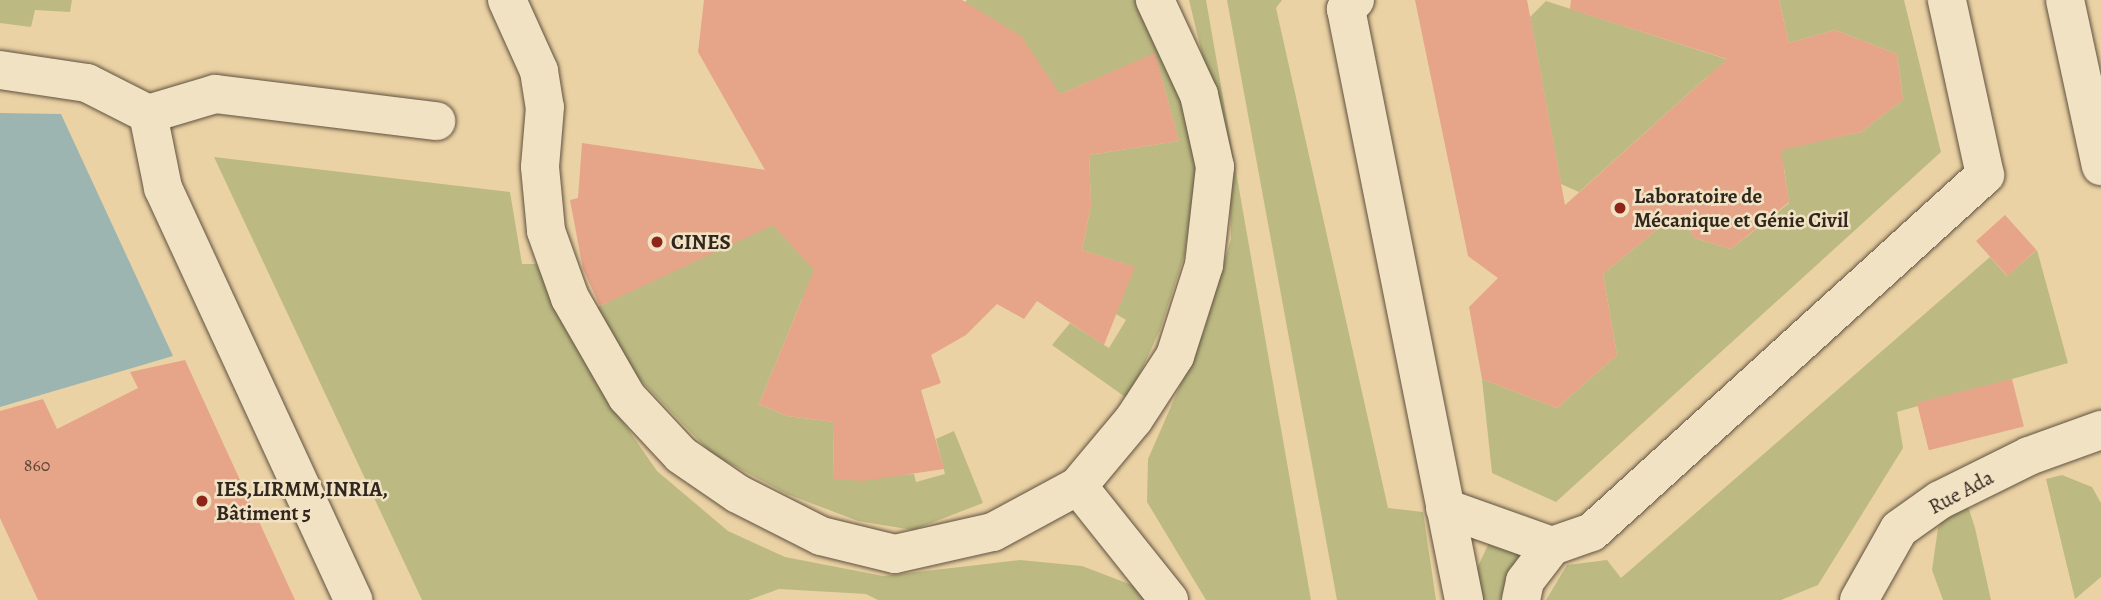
<!DOCTYPE html>
<html>
<head>
<meta charset="utf-8">
<style>
	body { margin:0 }
	#map { position:relative; width:2101px; height:600px; overflow:hidden; background:#ebd2a4; font-family:Alegreya,serif }
	div>[style] { position:absolute }
	.green>* { inset:0; background:#bcba82 }
	.water>* { inset:0; background:#9cb5b1 }
	.building>* { inset:0; background:#e6a488; transform-origin:0 0 }
	.roads { filter:drop-shadow(0 0 2px #605240) drop-shadow(0 0 2px #605240) }
	.minor>* { height:38px; margin:-19px; padding:0 19px; transform-origin:19px; border-radius:19px; background:#f2e2c4 }
	.dots>* { width:19px; height:19px; translate:-50% -50%; box-sizing:border-box; border:4px solid #f2e2c4; border-radius:50% }
	span { translate:-50% -50%; white-space:nowrap; text-align:center; line-height:1.15; -webkit-text-stroke:5px #f2e2c4; paint-order:stroke }
	.number-label { font-size:18px; color:#5e4638 }
	.number-label span { -webkit-text-stroke-width:0 }
	.poi-label { font-size:21px; color:#31271e; font-weight:700 }
	.left { translate:0 -50%; text-align:left }
	.street-label { font-size:21px; color:#31271e }
</style>
</head>
<body>
<div id="map">
	<div class="green">
		<div style="clip-path:polygon(0 0,72px 0,70px 12px,35px 10px,31px 27px,0 23px)"></div>
		<div style="clip-path:polygon(967px 0,1137px 0,1183px 100px,1197px 165px,1185px 253px,1160px 330px,1128px 399px,1052px 345px,1070px 323px,1109px 348px,1126px 320px,1116px 314px,1134px 267px,1082px 250px,1091px 205px,1089px 155px,1179px 141px,1155px 54px,1060px 94px,901px 74px)"></div>
		<div style="clip-path:polygon(1189px 0,1206px 0,1311px 600px,1206px 600px,1147px 502px,1148px 459px,1204px 331px,1231px 239px,1229px 166px)"></div>
		<div style="clip-path:polygon(1227px 0,1282px 0,1276px 8px,1388px 508px,1423px 512px,1436px 600px,1337px 600px)"></div>
		<div style="clip-path:polygon(1779px 0,1904px 0,1941px 152px,1556px 502px,1492px 473px,1482px 379px,1557px 408px,1617px 355px,1603px 274px,1677px 213px,1695px 238px,1731px 249px,1789px 203px,1784px 168px,1761px 138px,1805px 144px,1861px 132px,1903px 100px,1897px 54px,1835px 30px,1789px 43px)"></div>
		<div style="clip-path:polygon(1546px 1px,1757px 69px,1708px 76px,1579px 192px,1561px 184px,1530px 17px)"></div>
		<div style="clip-path:polygon(214px 157px,510px 192px,522px 264px,536px 264px,596px 383px,657px 471px,728px 531px,785px 557px,883px 576px,1020px 560px,1082px 566px,1137px 587px,1148px 600px,878px 600px,866px 594px,779px 589px,749px 600px,422px 600px)"></div>
		<div style="clip-path:polygon(775px 220px,831px 268px,802px 299px,759px 404px,787px 416px,834px 422px,833px 479px,914px 474px,916px 482px,945px 474px,936px 439px,954px 431px,983px 503px,913px 530px,858px 521px,787px 494px,712px 454px,623px 362px,598px 321px,598px 307px)"></div>
		<div style="clip-path:polygon(2037px 250px,2068px 363px,1897px 412px,1903px 448px,1818px 585px,1781px 600px,1546px 600px,1567px 565px,1607px 560px,1621px 578px,1990px 257px,2007px 276px)"></div>
		<div style="clip-path:polygon(2062px 475px,2092px 487px,2101px 503px,2101px 577px,2075px 599px,2046px 479px)"></div>
		<div style="clip-path:polygon(1966px 500px,1975px 528px,1991px 600px,1943px 600px,1932px 570px,1938px 528px,1947px 513px)"></div>
		<div style="clip-path:polygon(1492px 536px,1521px 549px,1500px 600px,1479px 600px,1475px 573px)"></div>
	</div>
	<div class="water">
		<div style="clip-path:polygon(0 113px,61px 114px,173px 356px,0 407px)"></div>
	</div>
	<div class="building">
		<div style="clip-path:polygon(704px 0,962px 0,1021px 36px,1060px 94px,1155px 53px,1179px 141px,1089px 155px,1091px 205px,1082px 250px,1135px 267px,1104px 345px,1037px 301px,1024px 319px,997px 304px,966px 335px,931px 355px,941px 383px,921px 390px,944px 469px,863px 481px,833px 479px,834px 422px,787px 416px,759px 404px,814px 270px,773px 225px,600px 306px,583px 269px,570px 200px,578px 198px,582px 143px,765px 170px,698px 52px)"></div>
		<div style="clip-path:polygon(1415px 0,1527px 0,1565px 205px,1727px 59px,1570px 9px,1571px 0,1779px 0,1789px 43px,1835px 30px,1897px 54px,1903px 100px,1861px 132px,1781px 150px,1789px 202px,1731px 249px,1695px 238px,1677px 213px,1603px 274px,1617px 355px,1557px 408px,1482px 379px,1469px 307px,1498px 278px,1468px 256px)"></div>
		<div style="left:2005px;top:215px;width:47px;height:39px;rotate:48deg"></div>
		<div style="clip-path:polygon(185px 360px,295px 600px,38px 600px,0 518px,0 411px,43px 399px,57px 429px,138px 388px,130px 372px)"></div>
		<div style="left:2012px;top:379px;width:49px;height:98px;rotate:76deg"></div>
	</div>
	<div class="roads">
		<div class="minor">
			<div style="left:507px;top:0;width:78px;rotate:65.7deg"></div>
			<div style="left:539px;top:71px;width:36px;rotate:81deg"></div>
			<div style="left:545px;top:107px;width:60px;rotate:94.8deg"></div>
			<div style="left:540px;top:167px;width:64px;rotate:84.6deg"></div>
			<div style="left:546px;top:231px;width:71px;rotate:70.3deg"></div>
			<div style="left:570px;top:298px;width:114px;rotate:60.1deg"></div>
			<div style="left:627px;top:397px;width:79px;rotate:47deg"></div>
			<div style="left:681px;top:455px;width:69px;rotate:34.4deg"></div>
			<div style="left:738px;top:494px;width:93px;rotate:26.8deg"></div>
			<div style="left:821px;top:536px;width:76px;rotate:13.7deg"></div>
			<div style="left:895px;top:554px;width:100px;rotate:-12.7deg"></div>
			<div style="left:993px;top:532px;width:97px;rotate:-28.4deg"></div>
			<div style="left:1078px;top:486px;width:87px;rotate:-50.1deg"></div>
			<div style="left:1134px;top:419px;width:75px;rotate:-56.9deg"></div>
			<div style="left:1175px;top:356px;width:96px;rotate:-72.3deg"></div>
			<div style="left:1204px;top:265px;width:99px;rotate:-83.6deg"></div>
			<div style="left:1215px;top:167px;width:74px;rotate:-102.5deg"></div>
			<div style="left:1199px;top:95px;width:105px;rotate:-114.9deg"></div>
			<div style="left:1355px;top:0;width:13px;rotate:135deg"></div>
			<div style="left:1346px;top:9px;width:603px;rotate:78.71deg"></div>
			<div style="left:2065px;top:0;width:170px;rotate:77.8deg"></div>
			<div style="left:0;top:70px;width:88px;rotate:8.5deg"></div>
			<div style="left:87px;top:83px;width:68px;rotate:26.9deg"></div>
			<div style="left:148px;top:114px;width:76px;rotate:78.5deg"></div>
			<div style="left:163px;top:188px;width:454px;rotate:65.2deg"></div>
			<div style="left:148px;top:114px;width:70px;rotate:-16.6deg"></div>
			<div style="left:215px;top:94px;width:223px;rotate:7deg"></div>
			<div style="left:1078px;top:486px;width:146px;rotate:51.4deg"></div>
			<div style="left:1445px;top:508px;width:114px;rotate:19.6deg"></div>
			<div style="left:1521px;top:600px;width:19px;rotate:-78deg"></div>
			<div style="left:1525px;top:581px;width:44px;rotate:-52.4deg"></div>
			<div style="left:1552px;top:546px;width:42px;rotate:-19.3deg"></div>
			<div style="left:1592px;top:532px;width:531px;rotate:-42.25deg"></div>
			<div style="left:1985px;top:175px;width:179px;rotate:-102.3deg"></div>
			<div style="left:1859px;top:600px;width:81px;rotate:-60.6deg"></div>
			<div style="left:1899px;top:529px;width:50px;rotate:-35.3deg"></div>
			<div style="left:1940px;top:500px;width:99px;rotate:-26.3deg"></div>
			<div style="left:2029px;top:456px;width:77px;rotate:-19.9deg"></div>
		</div>
	</div>
	<div class="dots">
		<div style="left:1620px;top:208px;background:#8f2418"></div>
		<div style="left:657px;top:242px;background:#8f2418"></div>
		<div style="left:202px;top:501px;background:#8f2418"></div>
	</div>
	<div class="number-label">
		<span style="left:37px;top:465px">860</span>
	</div>
	<div class="poi-label">
		<span class="left" style="left:1634px;top:208px">Laboratoire de<br>Mécanique et Génie Civil</span>
		<span class="left" style="left:671px;top:242px">CINES</span>
		<span class="left" style="left:216px;top:501px">IES,LIRMM,INRIA,<br>Bâtiment 5</span>
	</div>
	<div class="street-label">
		<span style="left:1961px;top:492px;rotate:-28deg">Rue Ada</span>
	</div>
</div>
</body>
</html>
